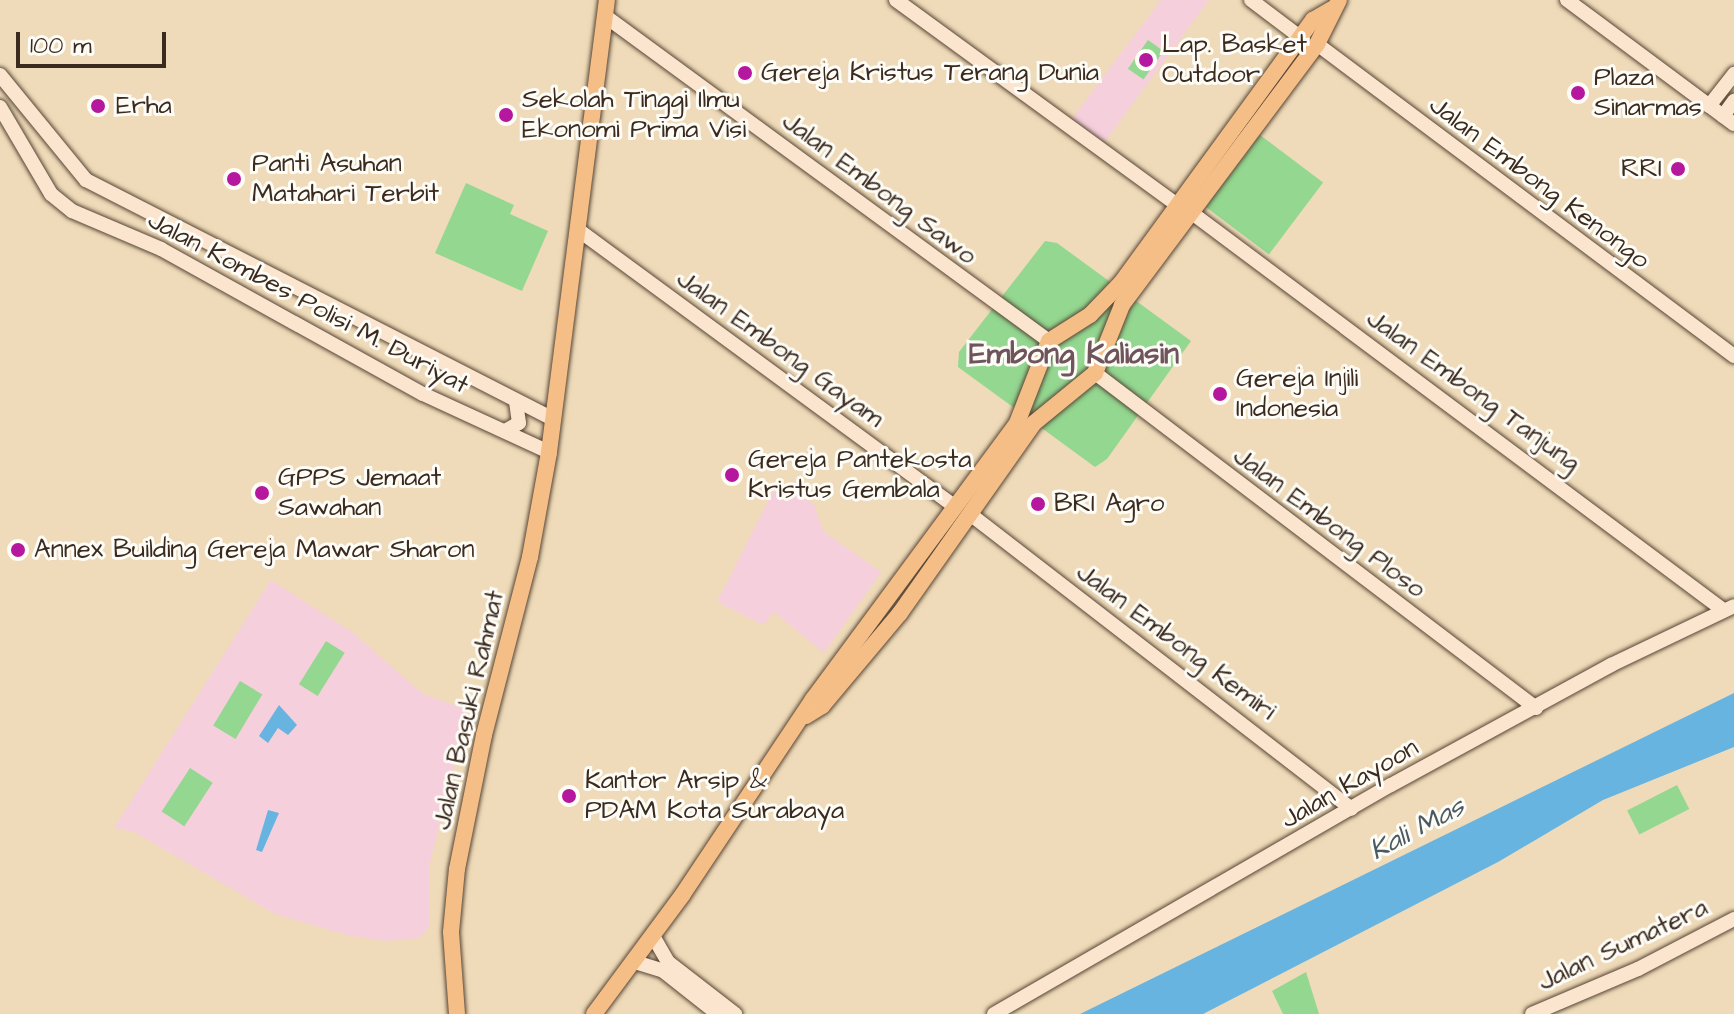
<!DOCTYPE html>
<html>
<head>
<meta charset="utf-8">
<style>
	body { margin:0 }
	#map { position:relative; width:1734px; height:1014px; overflow:hidden; background:#efdbb9; font-family:"Architects Daughter",sans-serif }
	div>[style] { position:absolute }
	.built>* { inset:0; background:#f5cfdb }
	.green>* { inset:0; background:#93d790; transform-origin:0 0 }
	.water>* { inset:0; background:#68b4e1 }
	.roads { filter:drop-shadow(0 0 2px #564535) drop-shadow(0 0 2px #564535) }
	.secondary>* { height:14px; margin:-7px; padding:0 7px; transform-origin:7px; border-radius:7px; background:#fbe5cf }
	.primary>* { height:16px; margin:-8px; padding:0 8px; transform-origin:8px; border-radius:8px; background:#f6be87 }
	.dots>* { width:22px; height:22px; translate:-50% -50%; box-sizing:border-box; border:4px solid #fdfcf7; border-radius:50% }
	span { translate:-50% -50%; white-space:nowrap; text-align:center; line-height:1.15; -webkit-text-stroke:6px #fdfcf7; paint-order:stroke }
	.poi-label { font-size:26px; color:#3b2a1e }
	.left { translate:0 -50%; text-align:left }
	.right { translate:-100% -50%; text-align:right }
	.street-label { font-size:26px; color:#3b2a1e }
	.water-label { font-size:28px; color:#4b5a62; font-style:italic }
	.quarter-label { font-size:30px; color:#6f545c; font-weight:700 }
	.scale { position:absolute; left:16px; top:32px; width:150px; height:36px; box-sizing:border-box; border:4px solid #3b2a1e; border-top:0; padding-left:10px; font-size:24px; line-height:28px; white-space:nowrap; color:#3b2a1e; -webkit-text-stroke:6px #fdfcf7; paint-order:stroke }
</style>
</head>
<body>
<div id="map">
	<div class="built">
		<div style="clip-path:polygon(1161px 0,1209px 0,1101px 147px,1068px 124px)"></div>
		<div style="clip-path:polygon(778px 482px,814px 504px,823px 531px,881px 572px,824px 653px,774px 612px,763px 625px,717px 602px)"></div>
		<div style="clip-path:polygon(271px 580px,352px 632px,423px 694px,468px 710px,429px 867px,429px 927px,420px 938px,385px 941px,347px 935px,275px 914px,134px 832px,114px 828px)"></div>
	</div>
	<div class="green">
		<div style="left:1148px;top:40px;width:19px;height:35px;rotate:35deg"></div>
		<div style="left:1260px;top:135px;width:79px;height:90px;rotate:37deg"></div>
		<div style="clip-path:polygon(466px 183px,514px 205px,510px 214px,548px 231px,522px 291px,435px 253px)"></div>
		<div style="clip-path:polygon(1045px 241px,1057px 243px,1191px 341px,1107px 459px,1095px 467px,958px 367px,959px 352px)"></div>
		<div style="left:326px;top:641px;width:22px;height:51px;rotate:32deg"></div>
		<div style="left:240px;top:681px;width:26px;height:52px;rotate:31deg"></div>
		<div style="left:190px;top:768px;width:27px;height:52px;rotate:33deg"></div>
		<div style="left:1677px;top:785px;width:27px;height:56px;rotate:63deg"></div>
		<div style="clip-path:polygon(1306px 972px,1319px 1014px,1283px 1014px,1272px 991px)"></div>
	</div>
	<div class="water">
		<div style="clip-path:polygon(1734px 693px,1734px 747px,1603px 800px,1498px 862px,1203px 1014px,1080px 1014px)"></div>
		<div style="clip-path:polygon(279px 705px,297px 725px,288px 735px,278px 728px,268px 743px,259px 736px)"></div>
		<div style="clip-path:polygon(268px 810px,279px 813px,262px 852px,256px 850px)"></div>
	</div>
	<div class="roads">
		<div class="secondary">
			<div style="left:896px;top:0;width:350px;rotate:36.1deg"></div>
			<div style="left:1251px;top:0;width:61px;rotate:37.1deg"></div>
			<div style="left:1567px;top:0;width:208px;rotate:36.6deg"></div>
			<div style="left:605px;top:16px;width:550px;rotate:36.2deg"></div>
			<div style="left:1317px;top:44px;width:521px;rotate:36.8deg"></div>
			<div style="left:0;top:75px;width:136px;rotate:50.7deg"></div>
			<div style="left:86px;top:180px;width:525px;rotate:27.1deg"></div>
			<div style="left:1709px;top:106px;width:41px;rotate:-52deg"></div>
			<div style="left:0;top:107px;width:101px;rotate:59.6deg"></div>
			<div style="left:51px;top:194px;width:27px;rotate:39deg"></div>
			<div style="left:72px;top:211px;width:97px;rotate:23.1deg"></div>
			<div style="left:161px;top:249px;width:299px;rotate:29deg"></div>
			<div style="left:423px;top:394px;width:139px;rotate:24.7deg"></div>
			<div style="left:1723px;top:116px;width:19px;rotate:-54deg"></div>
			<div style="left:1192px;top:213px;width:663px;rotate:36.78deg"></div>
			<div style="left:577px;top:229px;width:469px;rotate:36.3deg"></div>
			<div style="left:1095px;top:373px;width:554px;rotate:37.22deg"></div>
			<div style="left:505px;top:431px;width:16px;rotate:-30deg"></div>
			<div style="left:519px;top:423px;width:21px;rotate:-98deg"></div>
			<div style="left:970px;top:514px;width:482px;rotate:37.7deg"></div>
			<div style="left:653px;top:936px;width:30px;rotate:60deg"></div>
			<div style="left:668px;top:962px;width:85px;rotate:37.8deg"></div>
			<div style="left:635px;top:962px;width:28px;rotate:17deg"></div>
			<div style="left:662px;top:970px;width:71px;rotate:38.2deg"></div>
			<div style="left:994px;top:1014px;width:458px;rotate:-30deg"></div>
			<div style="left:1391px;top:785px;width:251px;rotate:-28.6deg"></div>
			<div style="left:1611px;top:665px;width:136px;rotate:-25.6deg"></div>
			<div style="left:1532px;top:1014px;width:115px;rotate:-23deg"></div>
			<div style="left:1638px;top:969px;width:108px;rotate:-27.5deg"></div>
		</div>
		<div class="primary">
			<div style="left:806px;top:716px;width:19px;rotate:-32deg"></div>
			<div style="left:822px;top:706px;width:121px;rotate:-50deg"></div>
			<div style="left:900px;top:613px;width:232px;rotate:-54.8deg"></div>
			<div style="left:1034px;top:423px;width:79px;rotate:-39.3deg"></div>
			<div style="left:1095px;top:373px;width:73px;rotate:-68.3deg"></div>
			<div style="left:1122px;top:305px;width:326px;rotate:-53.2deg"></div>
			<div style="left:1317px;top:44px;width:49px;rotate:-63.4deg"></div>
			<div style="left:457px;top:1014px;width:82px;rotate:-94.2deg"></div>
			<div style="left:451px;top:932px;width:63px;rotate:-84.6deg"></div>
			<div style="left:457px;top:869px;width:137px;rotate:-78.6deg"></div>
			<div style="left:484px;top:735px;width:184px;rotate:-75.5deg"></div>
			<div style="left:530px;top:557px;width:107px;rotate:-79.7deg"></div>
			<div style="left:549px;top:452px;width:456px;rotate:-82.7deg"></div>
			<div style="left:594px;top:1014px;width:149px;rotate:-53.4deg"></div>
			<div style="left:683px;top:894px;width:234px;rotate:-56.3deg"></div>
			<div style="left:813px;top:699px;width:343px;rotate:-53.5deg"></div>
			<div style="left:1017px;top:423px;width:88px;rotate:-68.7deg"></div>
			<div style="left:1049px;top:341px;width:49px;rotate:-32.4deg"></div>
			<div style="left:1090px;top:315px;width:45px;rotate:-45.9deg"></div>
			<div style="left:1121px;top:283px;width:326px;rotate:-53.9deg"></div>
			<div style="left:1313px;top:20px;width:22px;rotate:-30deg"></div>
		</div>
	</div>
	<div class="dots">
		<div style="left:1146px;top:60px;background:#b5179e"></div>
		<div style="left:745px;top:73px;background:#b5179e"></div>
		<div style="left:1578px;top:93px;background:#b5179e"></div>
		<div style="left:98px;top:106px;background:#b5179e"></div>
		<div style="left:506px;top:115px;background:#b5179e"></div>
		<div style="left:1678px;top:169px;background:#b5179e"></div>
		<div style="left:234px;top:179px;background:#b5179e"></div>
		<div style="left:1220px;top:394px;background:#b5179e"></div>
		<div style="left:732px;top:475px;background:#b5179e"></div>
		<div style="left:262px;top:493px;background:#b5179e"></div>
		<div style="left:1038px;top:504px;background:#b5179e"></div>
		<div style="left:18px;top:550px;background:#b5179e"></div>
		<div style="left:569px;top:796px;background:#b5179e"></div>
	</div>
	<div class="poi-label">
		<span class="left" style="left:1162px;top:60px">Lap. Basket<br>Outdoor</span>
		<span class="left" style="left:761px;top:73px">Gereja Kristus Terang Dunia</span>
		<span class="left" style="left:1594px;top:93px">Plaza<br>Sinarmas</span>
		<span class="left" style="left:522px;top:115px">Sekolah Tinggi Ilmu<br>Ekonomi Prima Visi</span>
		<span class="left" style="left:116px;top:106px">Erha</span>
		<span class="left" style="left:252px;top:179px">Panti Asuhan<br>Matahari Terbit</span>
		<span class="right" style="left:1662px;top:169px">RRI</span>
		<span class="left" style="left:1236px;top:394px">Gereja Injili<br>Indonesia</span>
		<span class="left" style="left:748px;top:475px">Gereja Pantekosta<br>Kristus Gembala</span>
		<span class="left" style="left:278px;top:493px">GPPS Jemaat<br>Sawahan</span>
		<span class="left" style="left:1054px;top:504px">BRI Agro</span>
		<span class="left" style="left:34px;top:550px">Annex Building Gereja Mawar Sharon</span>
		<span class="left" style="left:585px;top:796px">Kantor Arsip &amp;<br>PDAM Kota Surabaya</span>
	</div>
	<div class="street-label">
		<span style="left:1539px;top:183px;rotate:37deg">Jalan Embong Kenongo</span>
		<span style="left:879px;top:189px;rotate:37deg">Jalan Embong Sawo</span>
		<span style="left:308px;top:303px;rotate:28deg">Jalan Kombes Polisi M. Duriyat</span>
		<span style="left:780px;top:349px;rotate:36deg">Jalan Embong Gayam</span>
		<span style="left:1473px;top:391px;rotate:36deg">Jalan Embong Tanjung</span>
		<span style="left:1329px;top:523px;rotate:37deg">Jalan Embong Ploso</span>
		<span style="left:1176px;top:642px;rotate:37deg">Jalan Embong Kemiri</span>
		<span style="left:469px;top:710px;rotate:-77deg">Jalan Basuki Rahmat</span>
		<span style="left:1350px;top:784px;rotate:-30deg">Jalan Kayoon</span>
		<span style="left:1623px;top:945px;rotate:-25deg">Jalan Sumatera</span>
	</div>
	<div class="water-label">
		<span style="left:1417px;top:829px;rotate:-28deg">Kali Mas</span>
	</div>
	<div class="quarter-label">
		<span style="left:1074px;top:354px">Embong Kaliasin</span>
	</div>
	<div class="scale">100 m</div>
</div>
</body>
</html>
